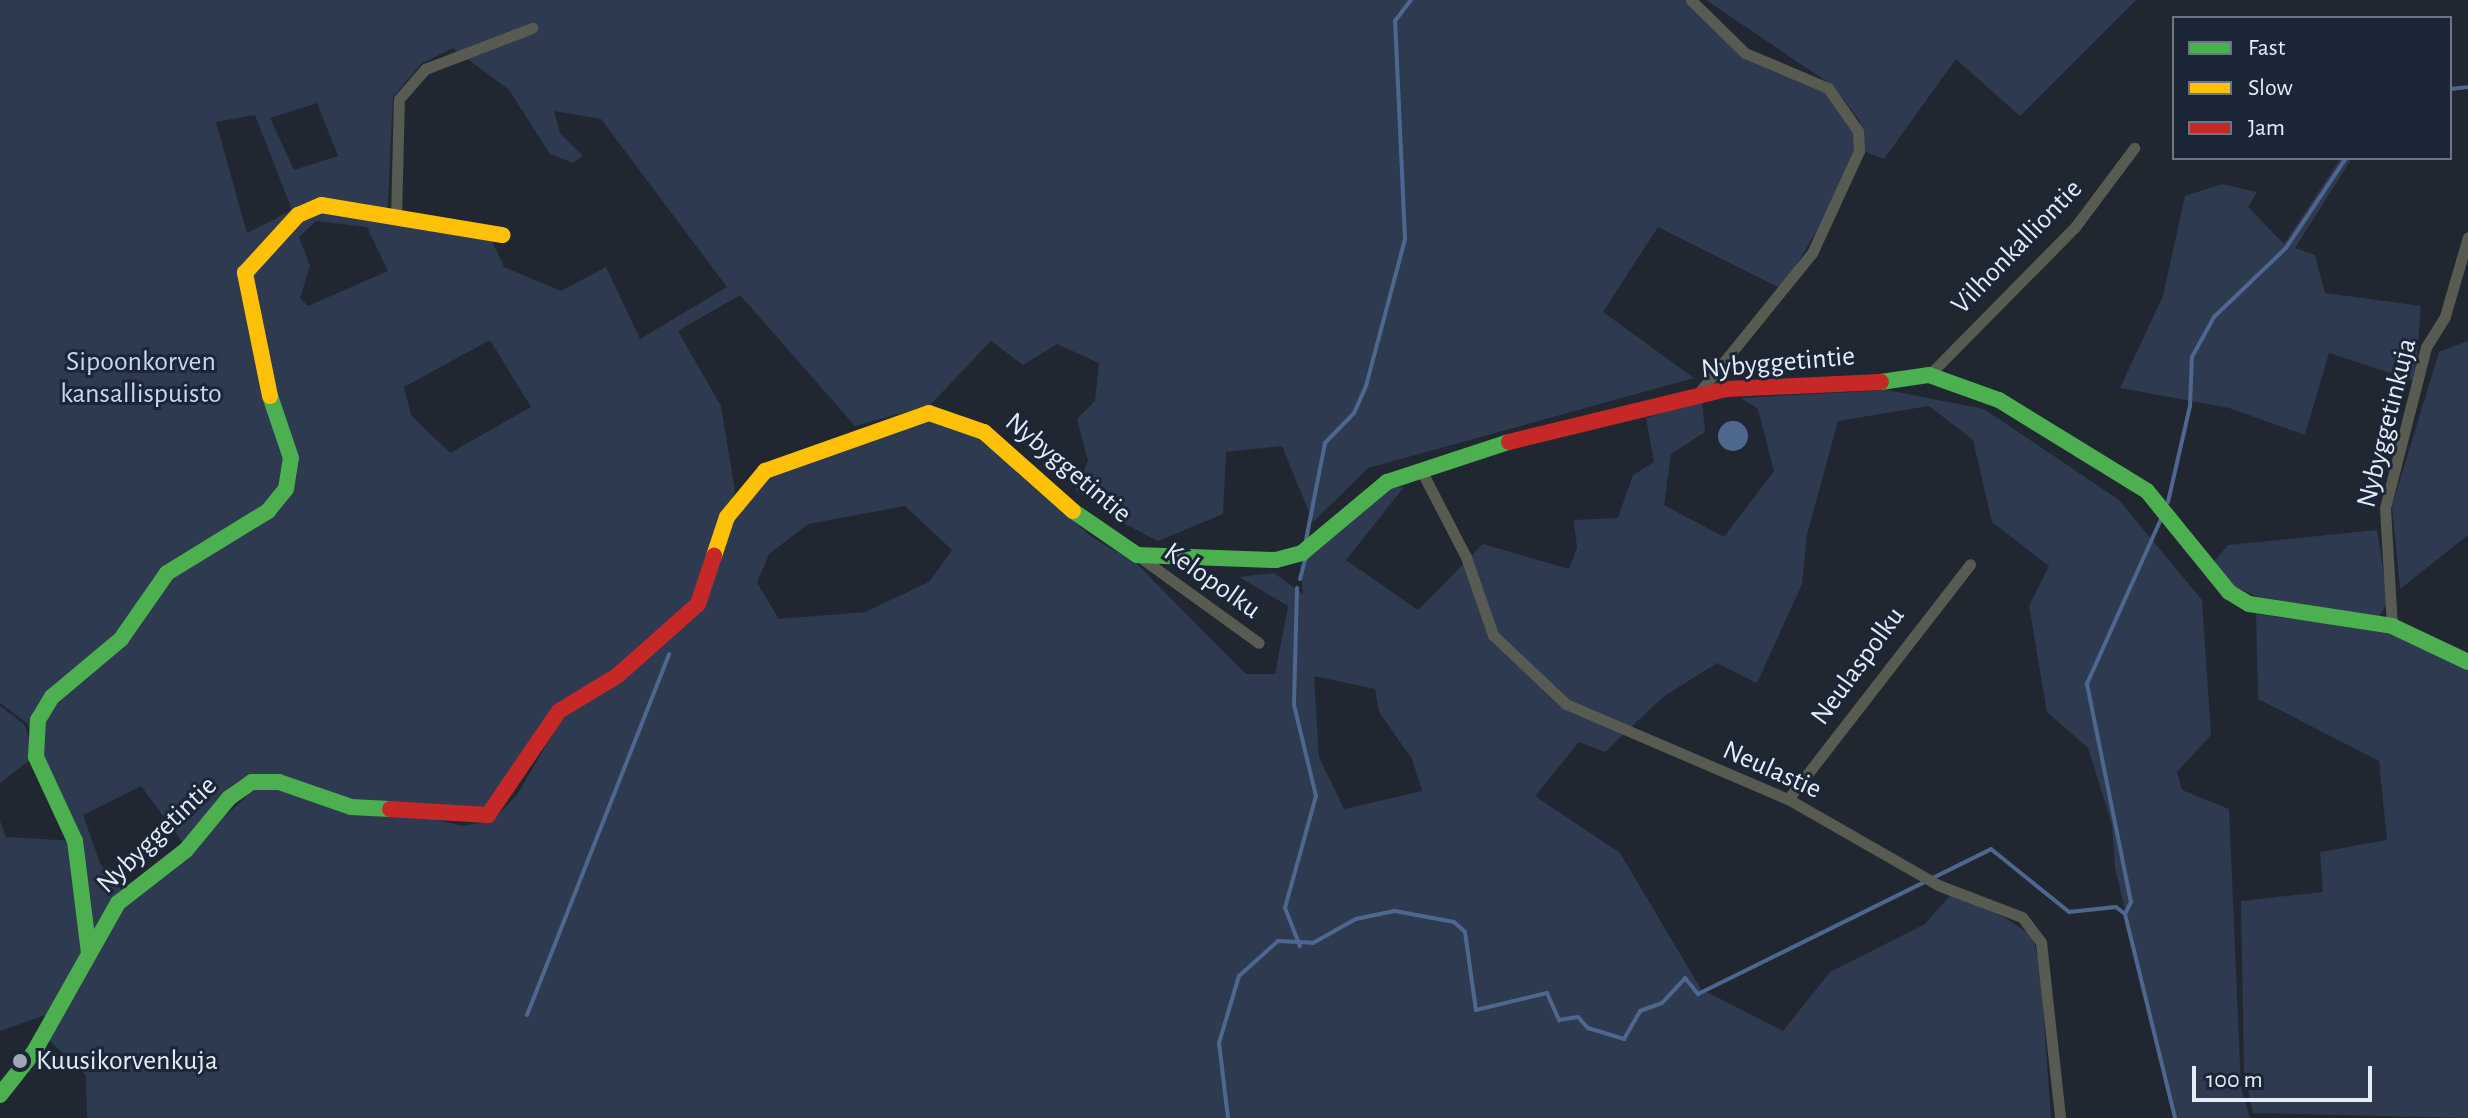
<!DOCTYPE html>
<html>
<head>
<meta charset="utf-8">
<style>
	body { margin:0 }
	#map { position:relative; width:2468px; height:1118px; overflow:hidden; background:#212731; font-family:"Alegreya Sans",sans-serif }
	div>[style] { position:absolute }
	.green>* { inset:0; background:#2d3a50 }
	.water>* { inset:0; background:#4e678f }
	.round { border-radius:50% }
	.stream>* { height:4px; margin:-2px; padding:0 2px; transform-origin:2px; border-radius:2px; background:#4e678f }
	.street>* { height:11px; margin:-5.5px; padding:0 5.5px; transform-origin:5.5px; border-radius:5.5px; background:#575b52 }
	.fast>* { height:16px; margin:-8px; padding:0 8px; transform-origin:8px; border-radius:8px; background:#4caf50 }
	.slow>* { height:16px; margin:-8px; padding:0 8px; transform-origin:8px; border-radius:8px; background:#ffc107 }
	.jam>* { height:16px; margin:-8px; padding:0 8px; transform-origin:8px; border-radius:8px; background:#c62828 }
	.dots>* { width:22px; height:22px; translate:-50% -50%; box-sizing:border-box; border:4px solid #1b2637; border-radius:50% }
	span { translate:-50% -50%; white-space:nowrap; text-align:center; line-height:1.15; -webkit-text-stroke:6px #1b2637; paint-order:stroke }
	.street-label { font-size:28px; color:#e4ecf8 }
	.park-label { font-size:28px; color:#c6d7f2 }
	.poi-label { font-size:28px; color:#e4ecf8 }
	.left { translate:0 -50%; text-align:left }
	.legend { position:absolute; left:2172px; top:16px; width:280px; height:144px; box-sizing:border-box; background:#1b2637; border:2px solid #6b7584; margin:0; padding:10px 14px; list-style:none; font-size:24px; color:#e4ecf8 }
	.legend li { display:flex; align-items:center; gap:16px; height:40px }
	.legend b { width:40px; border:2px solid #6b7584 }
	.scale { position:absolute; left:2192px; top:1066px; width:180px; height:36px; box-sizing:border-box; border:4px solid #e4ecf8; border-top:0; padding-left:10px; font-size:24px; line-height:28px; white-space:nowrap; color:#e4ecf8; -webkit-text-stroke:6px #1b2637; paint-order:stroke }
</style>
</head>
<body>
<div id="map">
	<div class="green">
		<div style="clip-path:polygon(evenodd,0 0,1686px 0,1747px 58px,1822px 89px,1847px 115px,1857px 146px,1838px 195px,1782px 289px,1658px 227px,1603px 312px,1694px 378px,1368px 468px,1313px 522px,1282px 446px,1226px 452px,1223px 514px,1158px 541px,1112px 517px,1076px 490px,1088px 461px,1077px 419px,1095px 401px,1099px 363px,1057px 344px,1023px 365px,991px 341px,929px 406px,855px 426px,740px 295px,678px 331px,721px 406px,735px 491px,693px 600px,613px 670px,554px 705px,485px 808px,352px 800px,280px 774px,250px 775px,183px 843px,141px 786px,83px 815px,100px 863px,123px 891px,89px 938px,76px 841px,27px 723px,0 703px,0 0,453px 48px,509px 90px,550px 154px,573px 163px,583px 156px,560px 133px,554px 111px,601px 119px,727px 287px,640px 339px,606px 267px,561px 291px,504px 267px,491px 239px,387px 221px,393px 97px,421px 64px,453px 48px,0 0,317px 103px,338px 156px,294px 170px,270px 118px,317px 103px,0 0,255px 115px,292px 210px,247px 233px,216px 122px,255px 115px,0 0,316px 221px,367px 227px,388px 271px,308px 306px,300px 298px,310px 266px,299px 237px,316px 221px,0 0,490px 340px,531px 407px,450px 453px,411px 415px,404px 387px,490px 340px)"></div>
		<div style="clip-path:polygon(1706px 0,2136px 0,2020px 116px,1956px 59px,1884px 159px,1864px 151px,1860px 121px,1833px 86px)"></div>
		<div style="clip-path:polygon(2341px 158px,2352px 158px,2295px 248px,2315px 255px,2325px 293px,2421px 306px,2415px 381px,2329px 353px,2305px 435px,2229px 408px,2120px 388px,2163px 296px,2185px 196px,2222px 184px,2257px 192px,2248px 207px,2284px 244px)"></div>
		<div style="clip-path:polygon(2468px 341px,2468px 535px,2400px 589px,2392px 506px,2439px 352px)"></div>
		<div style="clip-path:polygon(evenodd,1887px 390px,1984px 409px,2119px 500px,2202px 600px,2211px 735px,2177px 772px,2182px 790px,2229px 809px,2241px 1088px,2250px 1118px,2175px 1118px,2115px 868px,2112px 825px,2088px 748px,2047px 712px,2029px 606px,2049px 566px,1992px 522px,1973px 440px,1929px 406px,1838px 421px,1807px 535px,1802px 584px,1757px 683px,1717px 663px,1663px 697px,1605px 752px,1579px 742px,1535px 796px,1620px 853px,1701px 989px,1783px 1031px,1830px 972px,1925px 924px,1952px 893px,2005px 918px,2033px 936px,2040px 967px,2051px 1118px,87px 1118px,86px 1075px,48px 1039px,123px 908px,255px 789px,278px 789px,350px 815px,412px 813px,462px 826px,492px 821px,517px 795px,563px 716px,621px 682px,704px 608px,734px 519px,770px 477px,929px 421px,980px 438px,1093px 538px,1135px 562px,1246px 674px,1275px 674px,1288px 606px,1239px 577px,1274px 573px,1303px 594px,1300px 565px,1390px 488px,1404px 487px,1346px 560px,1418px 610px,1483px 544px,1569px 569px,1577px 548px,1574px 520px,1618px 518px,1633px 475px,1654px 462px,1646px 418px,1702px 400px,1705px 432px,1671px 454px,1664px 505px,1724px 537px,1774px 471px,1758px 409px,1741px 398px,1887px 390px,905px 506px,952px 550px,929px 582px,865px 612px,779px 619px,757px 583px,769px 554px,808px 524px,905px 506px,1887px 390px,1314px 676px,1375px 689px,1379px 712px,1412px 759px,1422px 791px,1344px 809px,1319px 757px,1314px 676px)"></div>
		<div style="clip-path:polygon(2377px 530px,2388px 601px,2378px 619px,2255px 596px,2234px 586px,2214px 562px,2228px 545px)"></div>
		<div style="clip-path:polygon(2256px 614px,2386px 631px,2468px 669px,2468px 1118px,2253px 1113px,2244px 1071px,2241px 901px,2323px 892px,2320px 852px,2387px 840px,2379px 761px,2258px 699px)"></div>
		<div style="clip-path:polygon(0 706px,25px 725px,34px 757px,0 783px)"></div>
		<div style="clip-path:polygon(0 821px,6px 837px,74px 841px,85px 944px,54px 1012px,0 1031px)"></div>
	</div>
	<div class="water">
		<div class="round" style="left:1718px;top:421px;width:30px;height:30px"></div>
	</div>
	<div class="stream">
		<div style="left:2450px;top:89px;width:18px;rotate:-6deg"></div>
		<div style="left:2168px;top:502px;width:98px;rotate:-77.1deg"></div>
		<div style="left:2190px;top:406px;width:49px;rotate:-87.7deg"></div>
		<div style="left:2192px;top:357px;width:46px;rotate:-61.2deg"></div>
		<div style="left:2214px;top:317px;width:100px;rotate:-43.8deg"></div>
		<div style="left:2286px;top:248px;width:108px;rotate:-56.3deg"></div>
		<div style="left:2161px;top:519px;width:181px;rotate:114.2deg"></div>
		<div style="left:2087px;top:684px;width:222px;rotate:78.6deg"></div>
		<div style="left:2131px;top:902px;width:13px;rotate:117deg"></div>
		<div style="left:2125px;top:914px;width:210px;rotate:76.2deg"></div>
		<div style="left:1306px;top:540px;width:99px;rotate:-78.9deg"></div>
		<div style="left:1325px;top:443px;width:42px;rotate:-46deg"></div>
		<div style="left:1354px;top:413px;width:30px;rotate:-66deg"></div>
		<div style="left:1366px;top:386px;width:152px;rotate:-75.1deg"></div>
		<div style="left:1405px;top:239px;width:218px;rotate:-92.6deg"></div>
		<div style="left:1395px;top:21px;width:26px;rotate:-53deg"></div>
		<div style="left:1300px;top:579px;width:23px;rotate:-75deg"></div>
		<div style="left:1297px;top:588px;width:117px;rotate:91.5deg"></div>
		<div style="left:1294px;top:705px;width:94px;rotate:76.4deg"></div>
		<div style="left:1316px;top:796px;width:116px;rotate:105.5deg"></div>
		<div style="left:1285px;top:908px;width:41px;rotate:68.5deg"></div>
		<div style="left:527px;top:1015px;width:388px;rotate:-68.5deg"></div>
		<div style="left:1228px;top:1118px;width:76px;rotate:-96.8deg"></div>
		<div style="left:1219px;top:1043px;width:70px;rotate:-73.4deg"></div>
		<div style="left:1239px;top:976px;width:52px;rotate:-41.9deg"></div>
		<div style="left:1278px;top:941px;width:35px;rotate:3deg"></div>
		<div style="left:1313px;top:943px;width:49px;rotate:-29.2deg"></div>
		<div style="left:1356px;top:919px;width:40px;rotate:-12deg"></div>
		<div style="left:1395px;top:911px;width:60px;rotate:10.6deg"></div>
		<div style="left:1454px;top:922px;width:15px;rotate:42deg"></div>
		<div style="left:1465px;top:932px;width:79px;rotate:82deg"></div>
		<div style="left:1476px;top:1010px;width:73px;rotate:-13.5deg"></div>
		<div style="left:1547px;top:993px;width:30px;rotate:66deg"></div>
		<div style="left:1559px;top:1020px;width:19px;rotate:-9deg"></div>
		<div style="left:1578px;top:1017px;width:15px;rotate:48deg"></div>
		<div style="left:1588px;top:1028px;width:38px;rotate:17deg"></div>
		<div style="left:1624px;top:1039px;width:32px;rotate:-60deg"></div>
		<div style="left:1640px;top:1011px;width:23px;rotate:-20deg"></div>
		<div style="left:1662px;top:1003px;width:34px;rotate:-47deg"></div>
		<div style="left:1685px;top:978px;width:21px;rotate:51deg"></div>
		<div style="left:1698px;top:994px;width:327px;rotate:-26.3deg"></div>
		<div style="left:1991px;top:849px;width:100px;rotate:38.9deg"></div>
		<div style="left:2069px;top:912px;width:47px;rotate:-6.1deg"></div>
		<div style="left:2116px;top:907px;width:11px;rotate:38deg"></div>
	</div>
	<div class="street">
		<div style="left:1691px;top:0;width:76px;rotate:44.5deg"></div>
		<div style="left:1745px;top:53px;width:90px;rotate:22.9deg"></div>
		<div style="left:1828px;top:88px;width:52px;rotate:55.1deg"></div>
		<div style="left:1858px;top:131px;width:20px;rotate:87deg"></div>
		<div style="left:1859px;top:151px;width:112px;rotate:114.7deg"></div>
		<div style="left:1812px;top:253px;width:181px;rotate:129deg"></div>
		<div style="left:396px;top:218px;width:119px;rotate:-88.6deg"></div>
		<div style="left:399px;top:99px;width:40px;rotate:-49deg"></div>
		<div style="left:425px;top:69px;width:115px;rotate:-21deg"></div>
		<div style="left:1929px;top:375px;width:208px;rotate:-45.4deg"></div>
		<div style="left:2075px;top:227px;width:99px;rotate:-53.2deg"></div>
		<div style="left:1421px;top:470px;width:98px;rotate:62.7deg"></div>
		<div style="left:1466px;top:557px;width:83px;rotate:70.9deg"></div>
		<div style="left:1493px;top:635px;width:100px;rotate:43.4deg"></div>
		<div style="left:1566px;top:704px;width:241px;rotate:23.2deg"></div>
		<div style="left:1788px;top:799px;width:173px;rotate:29.8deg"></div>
		<div style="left:1938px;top:885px;width:90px;rotate:20.9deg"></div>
		<div style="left:2022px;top:917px;width:31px;rotate:53deg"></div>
		<div style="left:2041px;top:942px;width:177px;rotate:83.8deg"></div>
		<div style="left:1137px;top:555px;width:150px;rotate:35.8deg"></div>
		<div style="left:2392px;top:626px;width:118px;rotate:-93.4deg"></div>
		<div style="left:2385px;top:508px;width:166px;rotate:-75.7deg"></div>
		<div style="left:2426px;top:347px;width:36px;rotate:-58deg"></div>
		<div style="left:2445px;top:316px;width:82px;rotate:-73.8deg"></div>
		<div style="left:1788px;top:799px;width:297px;rotate:-52.2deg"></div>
	</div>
	<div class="fast">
		<div style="left:1881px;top:382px;width:49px;rotate:-8.3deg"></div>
		<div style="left:1929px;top:375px;width:74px;rotate:19.7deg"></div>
		<div style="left:1999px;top:400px;width:174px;rotate:31.6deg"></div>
		<div style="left:2147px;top:491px;width:130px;rotate:50.9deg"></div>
		<div style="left:2229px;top:592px;width:23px;rotate:31deg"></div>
		<div style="left:2249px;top:604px;width:145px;rotate:8.7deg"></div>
		<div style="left:2392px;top:626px;width:84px;rotate:25.3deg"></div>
		<div style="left:1073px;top:511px;width:78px;rotate:34.5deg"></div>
		<div style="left:1137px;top:555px;width:139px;rotate:2.1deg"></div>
		<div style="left:1276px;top:560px;width:27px;rotate:-15deg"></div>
		<div style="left:1302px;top:553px;width:111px;rotate:-39.9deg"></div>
		<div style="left:1387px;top:482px;width:128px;rotate:-18.2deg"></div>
		<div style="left:89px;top:953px;width:113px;rotate:-97.1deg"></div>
		<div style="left:75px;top:841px;width:93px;rotate:-114.9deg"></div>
		<div style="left:36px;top:757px;width:37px;rotate:-87deg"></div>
		<div style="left:38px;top:720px;width:27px;rotate:-59deg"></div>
		<div style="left:52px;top:697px;width:90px;rotate:-40deg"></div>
		<div style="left:121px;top:639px;width:80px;rotate:-55.1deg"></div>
		<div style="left:167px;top:573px;width:119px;rotate:-31.5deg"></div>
		<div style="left:268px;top:511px;width:28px;rotate:-51deg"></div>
		<div style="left:286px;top:489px;width:31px;rotate:-81deg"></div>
		<div style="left:291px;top:458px;width:65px;rotate:-108.7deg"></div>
		<div style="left:0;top:1095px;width:55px;rotate:-51.7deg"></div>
		<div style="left:34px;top:1052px;width:171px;rotate:-60.6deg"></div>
		<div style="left:118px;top:903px;width:86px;rotate:-37.9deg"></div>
		<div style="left:186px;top:850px;width:67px;rotate:-50.4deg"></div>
		<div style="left:229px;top:798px;width:28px;rotate:-35deg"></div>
		<div style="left:252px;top:782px;width:27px"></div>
		<div style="left:279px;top:782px;width:76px;rotate:19.1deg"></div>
		<div style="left:351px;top:807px;width:39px;rotate:3deg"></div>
	</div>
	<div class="slow">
		<div style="left:270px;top:396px;width:126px;rotate:-101.5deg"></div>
		<div style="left:245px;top:273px;width:79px;rotate:-47.6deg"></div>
		<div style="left:298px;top:215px;width:25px;rotate:-23deg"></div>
		<div style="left:321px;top:205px;width:184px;rotate:9.4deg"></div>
		<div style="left:714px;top:556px;width:41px;rotate:-71.6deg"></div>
		<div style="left:727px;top:517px;width:60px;rotate:-50.4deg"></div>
		<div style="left:765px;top:471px;width:174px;rotate:-19.5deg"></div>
		<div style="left:929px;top:413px;width:58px;rotate:19.1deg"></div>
		<div style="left:984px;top:432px;width:119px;rotate:41.6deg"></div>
	</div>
	<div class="jam">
		<div style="left:1509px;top:442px;width:224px;rotate:-13.7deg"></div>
		<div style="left:1727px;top:389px;width:154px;rotate:-2.6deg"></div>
		<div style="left:390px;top:809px;width:98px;rotate:3.5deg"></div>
		<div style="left:488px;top:815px;width:126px;rotate:-55.7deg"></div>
		<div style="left:559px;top:711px;width:68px;rotate:-31.1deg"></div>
		<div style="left:617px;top:676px;width:108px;rotate:-41.6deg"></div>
		<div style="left:698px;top:604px;width:51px;rotate:-71.6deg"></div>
	</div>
	<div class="dots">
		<div style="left:20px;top:1061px;background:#a0a7b2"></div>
	</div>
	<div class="street-label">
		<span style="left:2017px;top:247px;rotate:-46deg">Vilhonkalliontie</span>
		<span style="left:1778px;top:363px;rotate:-5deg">Nybyggetintie</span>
		<span style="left:2387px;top:423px;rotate:-76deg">Nybyggetinkuja</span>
		<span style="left:1068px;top:468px;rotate:40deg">Nybyggetintie</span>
		<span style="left:1212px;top:581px;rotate:35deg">Kelopolku</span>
		<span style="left:1858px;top:666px;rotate:-54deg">Neulaspolku</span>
		<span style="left:1772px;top:770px;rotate:24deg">Neulastie</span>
		<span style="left:157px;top:835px;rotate:-44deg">Nybyggetintie</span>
	</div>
	<div class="park-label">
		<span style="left:141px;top:378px">Sipoonkorven<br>kansallispuisto</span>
	</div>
	<div class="poi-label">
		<span class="left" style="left:36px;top:1061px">Kuusikorvenkuja</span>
	</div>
	<ul class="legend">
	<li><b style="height:10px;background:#4caf50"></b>Fast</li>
	<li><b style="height:10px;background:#ffc107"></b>Slow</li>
	<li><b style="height:10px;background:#c62828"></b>Jam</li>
	</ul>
	<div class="scale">100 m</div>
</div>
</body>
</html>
